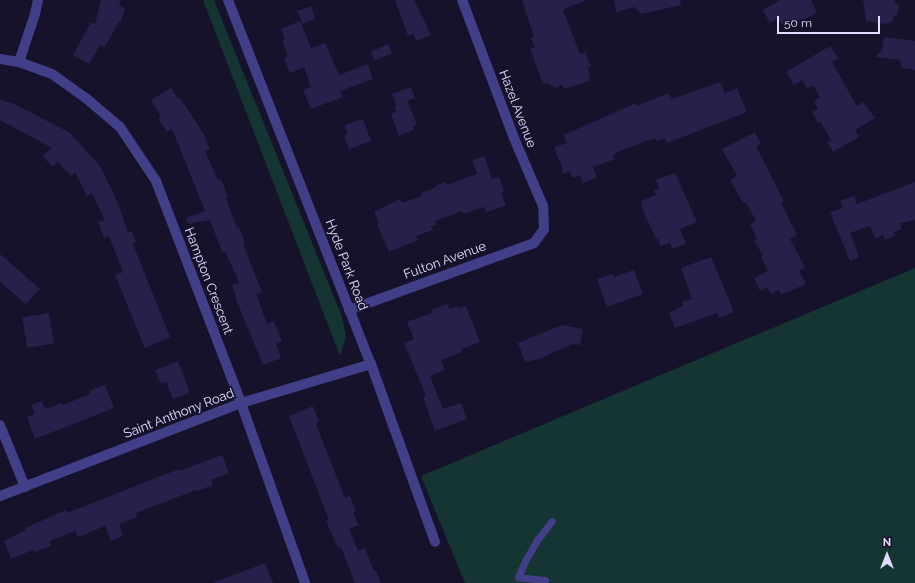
<!DOCTYPE html>
<html>
<head>
<meta charset="utf-8">
<style>
	body { margin:0 }
	#map { position:relative; width:915px; height:583px; overflow:hidden; background:#16122b; font-family:Raleway,sans-serif }
	div>[style] { position:absolute }
	.green>* { inset:0; background:#153533 }
	.building>* { inset:0; background:#281f4b; transform-origin:0 0 }
	.service>* { height:7px; margin:-3.5px; padding:0 3.5px; transform-origin:3.5px; border-radius:3.5px; background:#413f88 }
	.minor>* { height:10px; margin:-5px; padding:0 5px; transform-origin:5px; border-radius:5px; background:#413f88 }
	span { translate:-50% -50%; white-space:nowrap; text-align:center; line-height:1.15; -webkit-text-stroke:3.5px #16122b; paint-order:stroke }
	.street-label { font-size:13px; color:#e1ddfe }
	.north { position:absolute; left:867px; top:535px; width:40px; height:40px; -webkit-text-stroke:3px #16122b; paint-order:stroke; rotate:0deg; font-size:11px; font-weight:700; line-height:16px; text-align:center; color:#e1ddfe }
	.north::after { content:''; display:block; margin:auto; width:14px; height:18px; background:#e1ddfe; clip-path:polygon(50% 0,100% 100%,50% 72%,0 100%) }
	.scale { position:absolute; left:777px; top:16px; width:103px; height:18px; box-sizing:border-box; border:2px solid #e1ddfe; border-top:0; padding-left:5px; font-size:12px; line-height:14px; white-space:nowrap; color:#e1ddfe; -webkit-text-stroke:3px #16122b; paint-order:stroke }
</style>
</head>
<body>
<div id="map">
	<div class="green">
		<div style="clip-path:polygon(203px 0,214px 0,342px 317px,346px 337px,340px 356px)"></div>
		<div style="clip-path:polygon(915px 268px,915px 583px,465px 583px,421px 476px)"></div>
	</div>
	<div class="building">
		<div style="clip-path:polygon(101px 0,121px 0,119px 6px,125px 8px,121px 22px,119px 22px,104px 48px,100px 45px,89px 64px,73px 55px,91px 22px,95px 24px)"></div>
		<div style="clip-path:polygon(395px 0,414px 0,431px 35px,416px 41px,413px 34px,408px 36px)"></div>
		<div style="clip-path:polygon(522px 0,586px 0,563px 10px,580px 54px,585px 52px,591px 66px,588px 67px,590px 81px,564px 89px,562px 85px,555px 88px,547px 83px,543px 84px,530px 49px,535px 47px,531px 38px,534px 37px)"></div>
		<div style="clip-path:polygon(614px 0,680px 0,681px 5px,641px 14px,635px 7px,616px 12px)"></div>
		<div style="clip-path:polygon(780px 0,811px 0,817px 13px,803px 20px,802px 18px,792px 25px,789px 21px,783px 25px,777px 19px,770px 23px,763px 10px)"></div>
		<div style="clip-path:polygon(863px 0,894px 0,894px 3px,899px 4px,897px 16px,894px 15px,893px 21px,887px 24px,866px 21px)"></div>
		<div style="clip-path:polygon(311px 6px,315px 19px,303px 24px,297px 11px)"></div>
		<div style="clip-path:polygon(300px 21px,311px 48px,325px 43px,339px 75px,368px 64px,373px 79px,340px 91px,343px 97px,311px 109px,303px 90px,311px 87px,304px 67px,290px 73px,284px 58px,288px 56px,282px 40px,285px 39px,281px 29px)"></div>
		<div style="clip-path:polygon(884px 37px,915px 41px,915px 70px,902px 68px,900px 60px,875px 57px,882px 50px)"></div>
		<div style="left:388px;top:44px;width:10px;height:19px;rotate:66deg"></div>
		<div style="clip-path:polygon(830px 46px,838px 58px,832px 62px,857px 106px,863px 102px,875px 118px,855px 130px,859px 137px,833px 152px,827px 142px,831px 140px,820px 121px,818px 123px,812px 112px,818px 109px,814px 101px,820px 97px,814px 86px,807px 88px,802px 80px,794px 85px,786px 72px)"></div>
		<div style="clip-path:polygon(720px 82px,725px 93px,737px 88px,747px 112px,667px 143px,665px 138px,656px 141px,655px 138px,622px 150px,613px 155px,615px 159px,593px 167px,597px 177px,583px 183px,580px 175px,572px 178px,570px 171px,563px 174px,560px 160px,559px 161px,554px 147px,567px 143px,564px 135px,636px 103px,637px 106px,669px 93px,672px 99px)"></div>
		<div style="clip-path:polygon(411px 87px,415px 98px,407px 101px,417px 124px,413px 126px,414px 130px,399px 136px,391px 114px,396px 112px,394px 107px,396px 106px,392px 94px)"></div>
		<div style="clip-path:polygon(171px 88px,178px 99px,180px 98px,203px 133px,210px 149px,205px 151px,218px 180px,221px 179px,228px 197px,226px 198px,237px 228px,239px 227px,245px 243px,243px 244px,262px 292px,256px 294px,267px 324px,274px 321px,282px 342px,276px 344px,281px 358px,263px 365px,235px 297px,236px 297px,232px 285px,239px 282px,225px 251px,222px 252px,210px 220px,188px 224px,186px 218px,205px 211px,172px 129px,167px 132px,158px 118px,161px 116px,151px 100px)"></div>
		<div style="clip-path:polygon(0 100px,12px 103px,69px 132px,100px 166px,117px 201px,128px 232px,132px 231px,136px 242px,133px 243px,135px 249px,170px 337px,145px 348px,115px 275px,123px 272px,109px 236px,104px 238px,98px 222px,105px 220px,92px 193px,87px 196px,75px 172px,71px 176px,58px 162px,52px 167px,43px 156px,52px 148px,0 120px)"></div>
		<div style="clip-path:polygon(363px 119px,371px 141px,349px 149px,344px 136px,348px 134px,345px 125px)"></div>
		<div style="clip-path:polygon(755px 132px,761px 144px,756px 146px,784px 201px,781px 203px,797px 235px,790px 239px,805px 267px,799px 271px,806px 284px,781px 295px,779px 290px,771px 294px,767px 287px,760px 291px,754px 278px,768px 271px,761px 258px,763px 256px,754px 240px,757px 239px,750px 224px,756px 221px,746px 202px,743px 203px,730px 180px,737px 176px,722px 149px)"></div>
		<div style="clip-path:polygon(484px 156px,492px 179px,499px 177px,504px 191px,501px 192px,506px 206px,486px 212px,484px 207px,464px 214px,462px 211px,443px 218px,435px 221px,436px 225px,431px 227px,433px 230px,416px 236px,418px 240px,389px 252px,377px 224px,379px 223px,374px 212px,400px 199px,402px 203px,422px 196px,421px 193px,436px 187px,436px 185px,446px 182px,447px 185px,477px 174px,472px 160px)"></div>
		<div style="clip-path:polygon(675px 173px,697px 222px,680px 229px,686px 244px,672px 249px,670px 243px,661px 246px,658px 239px,656px 239px,641px 206px,643px 205px,641px 201px,656px 195px,654px 190px,659px 189px,656px 180px)"></div>
		<div style="clip-path:polygon(915px 182px,915px 220px,900px 223px,902px 229px,893px 232px,895px 236px,885px 240px,883px 235px,875px 239px,870px 226px,850px 233px,859px 257px,850px 261px,830px 212px,843px 208px,840px 201px,854px 196px,857px 204px)"></div>
		<div style="clip-path:polygon(0 254px,40px 289px,26px 304px,0 282px)"></div>
		<div style="clip-path:polygon(711px 257px,734px 312px,719px 318px,717px 313px,675px 328px,669px 313px,683px 306px,682px 302px,692px 299px,681px 268px)"></div>
		<div style="clip-path:polygon(634px 270px,643px 294px,607px 307px,597px 279px,613px 274px,614px 277px)"></div>
		<div style="clip-path:polygon(448px 304px,449px 309px,458px 306px,459px 308px,466px 306px,480px 342px,461px 349px,462px 352px,441px 360px,445px 370px,430px 376px,443px 409px,461px 403px,467px 419px,435px 431px,423px 397px,426px 396px,404px 343px,414px 339px,407px 322px,432px 313px,431px 310px)"></div>
		<div style="left:49px;top:313px;width:31px;height:27px;rotate:81deg"></div>
		<div style="clip-path:polygon(562px 325px,583px 329px,580px 345px,572px 344px,539px 359px,525px 362px,518px 343px)"></div>
		<div style="clip-path:polygon(178px 361px,190px 393px,173px 399px,166px 382px,161px 384px,155px 370px)"></div>
		<div style="clip-path:polygon(105px 385px,114px 408px,35px 439px,27px 417px,35px 414px,31px 405px,42px 401px,45px 409px,62px 403px,63px 405px,90px 394px,89px 391px)"></div>
		<div style="clip-path:polygon(313px 406px,319px 422px,316px 424px,326px 450px,345px 498px,350px 496px,356px 511px,353px 512px,359px 525px,349px 529px,358px 551px,365px 548px,374px 571px,376px 571px,381px 583px,355px 583px,341px 547px,338px 548px,326px 521px,329px 520px,289px 416px)"></div>
		<div style="clip-path:polygon(222px 455px,229px 473px,211px 480px,213px 485px,197px 491px,196px 490px,136px 513px,138px 516px,119px 524px,123px 536px,111px 541px,105px 526px,78px 537px,75px 531px,50px 541px,51px 546px,35px 552px,33px 550px,11px 559px,4px 541px,26px 530px,25px 528px,66px 510px,67px 513px,179px 469px,179px 471px)"></div>
		<div style="clip-path:polygon(265px 563px,273px 583px,215px 583px,215px 582px)"></div>
	</div>
	<div class="service">
		<div style="left:545px;top:580px;width:27px;rotate:-174deg"></div>
		<div style="left:518px;top:577px;width:17px;rotate:-66deg"></div>
		<div style="left:525px;top:561px;width:24px;rotate:-60deg"></div>
		<div style="left:537px;top:540px;width:24px;rotate:-52deg"></div>
	</div>
	<div class="minor">
		<div style="left:228px;top:0;width:391px;rotate:68.6deg"></div>
		<div style="left:371px;top:364px;width:189px;rotate:70.2deg"></div>
		<div style="left:0;top:59px;width:19px;rotate:9deg"></div>
		<div style="left:19px;top:62px;width:35px;rotate:20deg"></div>
		<div style="left:52px;top:74px;width:43px;rotate:35.5deg"></div>
		<div style="left:87px;top:99px;width:43px;rotate:40.3deg"></div>
		<div style="left:120px;top:127px;width:65px;rotate:56.3deg"></div>
		<div style="left:156px;top:181px;width:238px;rotate:69deg"></div>
		<div style="left:241px;top:403px;width:191px;rotate:70.4deg"></div>
		<div style="left:19px;top:62px;width:51px;rotate:-71.6deg"></div>
		<div style="left:35px;top:14px;width:14px;rotate:-78deg"></div>
		<div style="left:349px;top:310px;width:197px;rotate:-19.9deg"></div>
		<div style="left:534px;top:243px;width:17px;rotate:-54deg"></div>
		<div style="left:544px;top:229px;width:23px;rotate:-92deg"></div>
		<div style="left:543px;top:206px;width:74px;rotate:-113.1deg"></div>
		<div style="left:514px;top:138px;width:147px;rotate:-110.6deg"></div>
		<div style="left:0;top:425px;width:67px;rotate:68deg"></div>
		<div style="left:0;top:496px;width:258px;rotate:-21.1deg"></div>
		<div style="left:241px;top:403px;width:136px;rotate:-16.7deg"></div>
	</div>
	<div class="street-label">
		<span style="left:517px;top:109px;rotate:69deg">Hazel Avenue</span>
		<span style="left:445px;top:261px;rotate:-20deg">Fulton Avenue</span>
		<span style="left:346px;top:265px;rotate:69deg">Hyde Park Road</span>
		<span style="left:208px;top:281px;rotate:69deg">Hampton Crescent</span>
		<span style="left:179px;top:414px;rotate:-21deg">Saint Anthony Road</span>
	</div>
	<div class="north">N</div>
	<div class="scale">50 m</div>
</div>
</body>
</html>
